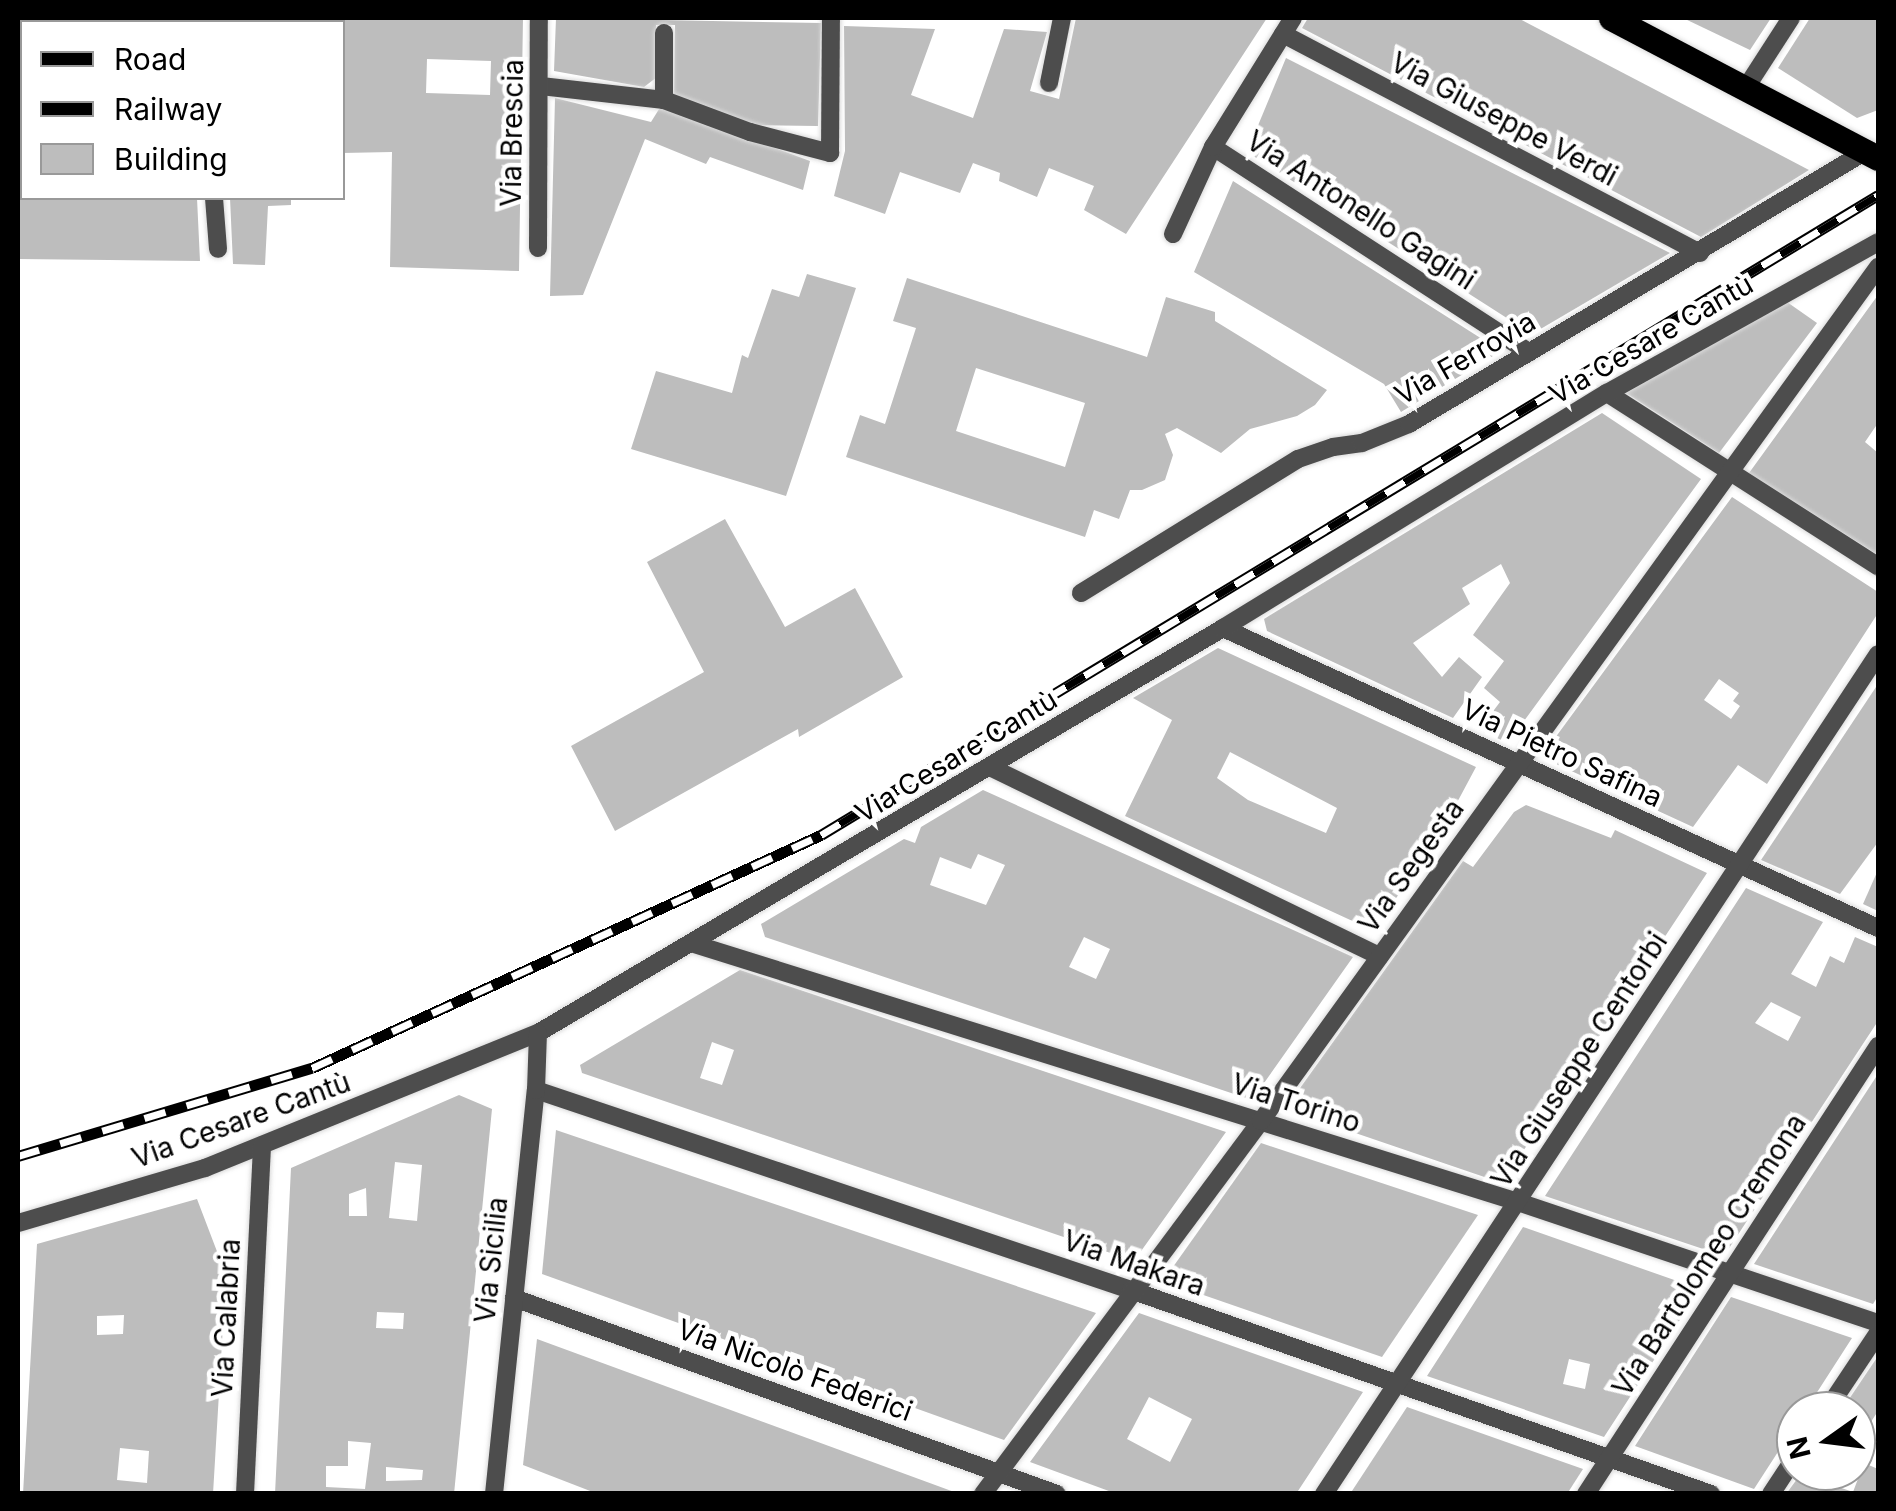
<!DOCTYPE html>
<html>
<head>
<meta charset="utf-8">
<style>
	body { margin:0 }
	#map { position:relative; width:1896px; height:1511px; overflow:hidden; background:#fff; font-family:Inter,sans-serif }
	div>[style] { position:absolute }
	.building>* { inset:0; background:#bdbdbd }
	.roads { filter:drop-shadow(0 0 2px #dbdbdb) drop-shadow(0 0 2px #dbdbdb) }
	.minor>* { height:18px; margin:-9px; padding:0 9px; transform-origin:9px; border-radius:9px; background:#4d4d4d }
	.major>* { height:25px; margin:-12.5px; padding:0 12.5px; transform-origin:12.5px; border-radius:12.5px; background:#000 }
	.rail>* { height:11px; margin-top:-5.5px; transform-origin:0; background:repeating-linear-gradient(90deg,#fff 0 22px,#000 0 44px); box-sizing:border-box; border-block:2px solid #000 }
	span { translate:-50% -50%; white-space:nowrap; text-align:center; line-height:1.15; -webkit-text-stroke:9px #fff; paint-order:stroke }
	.street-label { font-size:28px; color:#000 }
	.frame { position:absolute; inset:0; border:20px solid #000; pointer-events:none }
	.legend { position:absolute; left:20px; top:20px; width:325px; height:180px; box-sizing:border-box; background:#fff; border:2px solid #999; margin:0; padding:12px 18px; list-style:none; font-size:30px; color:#000 }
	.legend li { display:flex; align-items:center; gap:20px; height:50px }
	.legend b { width:50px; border:2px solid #999 }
	.north { position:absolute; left:1776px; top:1391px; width:100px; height:100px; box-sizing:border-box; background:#fff; border:2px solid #999; border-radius:50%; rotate:256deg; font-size:28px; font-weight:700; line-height:40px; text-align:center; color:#000 }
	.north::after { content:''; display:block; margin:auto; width:35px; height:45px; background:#000; clip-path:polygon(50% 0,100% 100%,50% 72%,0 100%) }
</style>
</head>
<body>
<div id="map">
	<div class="building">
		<div style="clip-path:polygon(evenodd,220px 18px,523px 18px,519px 271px,390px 267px,392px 152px,342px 153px,342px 22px,220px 22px,220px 18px,427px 59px,491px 61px,490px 95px,426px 93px,427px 59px)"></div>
		<div style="clip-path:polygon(556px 18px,821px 23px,818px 126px,753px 125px,674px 98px,675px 25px,656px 25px,657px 77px,644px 87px,554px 71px)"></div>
		<div style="clip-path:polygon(1076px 18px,1267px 18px,1126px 234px,1084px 210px,1094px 186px,1049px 168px,1037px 197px,999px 181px,1000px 173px,973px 163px,960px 193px,900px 172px,885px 214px,834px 196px,845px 151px,844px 26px,935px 29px,911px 95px,973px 118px,1004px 29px,1047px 32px,1030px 91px,1059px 99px)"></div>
		<div style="clip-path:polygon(1308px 18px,1518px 18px,1809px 170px,1701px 237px,1302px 28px)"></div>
		<div style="clip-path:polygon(1683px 18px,1771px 18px,1750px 50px)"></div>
		<div style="clip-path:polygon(1810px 18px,1878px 18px,1878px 110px,1857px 118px,1778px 68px)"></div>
		<div style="clip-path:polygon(1286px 58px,1670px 253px,1532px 334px,1247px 152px)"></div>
		<div style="clip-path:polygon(555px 98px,651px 122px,661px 106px,810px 161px,803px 190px,710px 157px,706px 164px,645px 139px,583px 295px,550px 296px)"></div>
		<div style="clip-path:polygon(1233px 181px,1501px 351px,1401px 412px,1384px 384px,1194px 272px)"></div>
		<div style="clip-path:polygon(18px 186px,22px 186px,22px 198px,197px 198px,200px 261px,18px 259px)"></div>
		<div style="clip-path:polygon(230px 198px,291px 198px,291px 205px,268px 206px,265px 265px,233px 264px)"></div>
		<div style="clip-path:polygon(807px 274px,856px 288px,786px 496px,631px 449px,656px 371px,732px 393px,742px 355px,748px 358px,772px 289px,799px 297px)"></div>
		<div style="clip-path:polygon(evenodd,907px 278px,1147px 357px,1166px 297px,1215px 312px,1215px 321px,1327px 390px,1315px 405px,1297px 416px,1250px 429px,1221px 453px,1177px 428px,1165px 434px,1173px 455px,1165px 480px,1142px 490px,1130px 490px,1119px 519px,1094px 510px,1085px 537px,846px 457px,860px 415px,885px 424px,916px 328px,893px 321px,907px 278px,976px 368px,1085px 403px,1065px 467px,956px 431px,976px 368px)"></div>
		<div style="clip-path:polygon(1878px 295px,1878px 423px,1865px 442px,1878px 453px,1878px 555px,1749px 473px)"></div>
		<div style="clip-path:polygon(1787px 302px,1817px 323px,1719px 453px,1626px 393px)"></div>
		<div style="clip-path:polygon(1602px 413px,1701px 479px,1508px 743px,1479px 730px,1500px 702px,1484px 688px,1504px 661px,1473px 635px,1510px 583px,1501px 564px,1462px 588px,1470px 604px,1413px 643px,1442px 677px,1459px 657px,1482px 677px,1453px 718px,1267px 631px,1264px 619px)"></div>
		<div style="clip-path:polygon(evenodd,1732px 497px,1878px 592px,1878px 613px,1767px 784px,1738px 765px,1693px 827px,1541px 757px,1732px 497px,1719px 679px,1739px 693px,1733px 701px,1740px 706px,1731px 719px,1704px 700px,1719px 679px)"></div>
		<div style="clip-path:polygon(725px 519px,785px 627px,855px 588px,903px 677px,799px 737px,798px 729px,615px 831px,571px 746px,704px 672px,647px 562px)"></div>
		<div style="clip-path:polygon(evenodd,1218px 648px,1476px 767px,1430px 853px,1372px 930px,1125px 816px,1172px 720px,1133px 698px,1218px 648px,1230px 752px,1337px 808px,1326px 833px,1248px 800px,1217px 778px,1230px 752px)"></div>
		<div style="clip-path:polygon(1878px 684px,1878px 842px,1840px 894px,1761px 860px)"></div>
		<div style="clip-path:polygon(evenodd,983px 790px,1353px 957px,1252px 1100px,765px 937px,761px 924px,904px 839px,915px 843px,921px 827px,983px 790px,978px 854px,1005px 865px,986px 905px,930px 885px,940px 857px,971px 869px,978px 854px,983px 790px,1084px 937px,1110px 949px,1096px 979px,1069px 967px,1084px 937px)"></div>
		<div style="clip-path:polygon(1526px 805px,1611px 838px,1615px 830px,1707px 873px,1502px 1183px,1285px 1109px,1463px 861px,1473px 867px,1514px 812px)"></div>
		<div style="clip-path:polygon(1878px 870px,1878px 911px,1863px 904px)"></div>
		<div style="clip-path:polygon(evenodd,1746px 888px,1823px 922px,1791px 974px,1816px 987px,1830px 956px,1844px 963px,1855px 937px,1878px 947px,1878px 1021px,1724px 1256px,1545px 1196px,1746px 888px,1771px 1002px,1801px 1017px,1788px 1041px,1755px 1023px,1771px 1002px)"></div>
		<div style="clip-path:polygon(evenodd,740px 970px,1226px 1132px,1134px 1261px,582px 1073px,580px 1065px,740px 970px,712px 1042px,734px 1050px,722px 1085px,700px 1078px,712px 1042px)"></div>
		<div style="clip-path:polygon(1878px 1074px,1878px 1296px,1873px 1304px,1754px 1264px)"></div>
		<div style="clip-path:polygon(evenodd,459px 1095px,492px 1109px,454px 1494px,275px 1494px,291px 1168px,459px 1095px,395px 1162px,422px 1165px,417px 1221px,389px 1218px,395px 1162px,459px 1095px,366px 1188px,367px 1216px,349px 1216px,349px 1194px,366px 1188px,459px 1095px,377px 1312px,404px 1313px,403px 1329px,376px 1328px,377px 1312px,459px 1095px,348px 1441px,371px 1443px,365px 1489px,326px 1487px,326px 1466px,348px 1466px,348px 1441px,459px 1095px,386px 1467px,423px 1470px,422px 1480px,386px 1481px,386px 1467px)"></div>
		<div style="clip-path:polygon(556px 1130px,1096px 1313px,1004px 1440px,542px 1274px)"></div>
		<div style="clip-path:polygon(1261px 1143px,1478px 1215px,1382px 1357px,1163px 1281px)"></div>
		<div style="clip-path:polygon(evenodd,197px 1199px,226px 1275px,213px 1494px,23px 1494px,37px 1244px,197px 1199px,124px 1315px,123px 1334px,97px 1335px,97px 1316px,124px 1315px,197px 1199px,120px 1448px,149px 1451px,147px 1483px,117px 1480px,120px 1448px)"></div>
		<div style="clip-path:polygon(evenodd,1523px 1227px,1700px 1289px,1604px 1437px,1427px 1376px,1523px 1227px,1569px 1359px,1590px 1364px,1585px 1389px,1563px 1384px,1569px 1359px)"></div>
		<div style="clip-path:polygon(1731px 1297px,1852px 1338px,1805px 1411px,1796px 1411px,1796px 1424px,1754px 1489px,1635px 1446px)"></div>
		<div style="clip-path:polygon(evenodd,1139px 1313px,1363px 1392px,1296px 1494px,1117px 1494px,1030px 1462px,1139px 1313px,1149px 1397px,1192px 1419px,1170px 1462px,1127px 1439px,1149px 1397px)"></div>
		<div style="clip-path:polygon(537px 1339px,957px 1493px,957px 1494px,598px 1494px,523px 1465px)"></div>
		<div style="clip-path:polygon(1878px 1356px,1878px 1411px,1865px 1431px,1856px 1428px,1856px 1411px,1841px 1411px)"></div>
		<div style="clip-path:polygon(1407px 1407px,1583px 1469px,1567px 1494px,1350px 1494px)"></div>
		<div style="clip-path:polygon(1864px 1463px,1878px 1469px,1878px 1494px,1786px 1494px,1803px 1471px,1835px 1471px,1830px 1484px,1853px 1492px)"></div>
	</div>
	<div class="roads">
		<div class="minor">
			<div style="left:202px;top:18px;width:4px;rotate:90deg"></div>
			<div style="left:1283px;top:34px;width:471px;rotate:27.7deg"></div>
			<div style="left:1049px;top:83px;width:66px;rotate:-78.7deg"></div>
			<div style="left:541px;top:86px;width:124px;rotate:6.5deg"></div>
			<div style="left:664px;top:100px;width:92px;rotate:20.4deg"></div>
			<div style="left:750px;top:132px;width:83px;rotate:14.7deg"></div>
			<div style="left:830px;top:153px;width:135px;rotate:-89.6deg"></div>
			<div style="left:1747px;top:86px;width:81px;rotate:-57.1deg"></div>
			<div style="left:664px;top:100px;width:67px;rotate:-90deg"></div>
			<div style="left:1213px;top:147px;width:377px;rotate:33deg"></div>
			<div style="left:214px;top:198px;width:51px;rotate:85.5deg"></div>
			<div style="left:1173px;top:234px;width:96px;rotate:-65.3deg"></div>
			<div style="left:1213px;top:147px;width:152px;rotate:-58.2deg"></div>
			<div style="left:538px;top:248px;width:230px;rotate:-89.8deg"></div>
			<div style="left:1607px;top:393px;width:322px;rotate:32.6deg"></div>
			<div style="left:1081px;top:593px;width:255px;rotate:-31.7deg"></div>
			<div style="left:1298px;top:459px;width:37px;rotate:-19deg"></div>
			<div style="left:1333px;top:447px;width:29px;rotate:-8deg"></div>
			<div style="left:1362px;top:443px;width:51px;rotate:-22deg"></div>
			<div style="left:1409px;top:424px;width:535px;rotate:-30.84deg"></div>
			<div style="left:1223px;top:628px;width:720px;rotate:24.61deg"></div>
			<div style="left:990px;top:767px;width:433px;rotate:25.9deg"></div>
			<div style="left:694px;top:944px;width:863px;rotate:17.39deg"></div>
			<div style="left:1518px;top:1202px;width:380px;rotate:18.6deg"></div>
			<div style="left:536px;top:1090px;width:628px;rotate:18.58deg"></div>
			<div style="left:1131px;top:1290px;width:615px;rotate:19.38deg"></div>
			<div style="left:18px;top:1223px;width:195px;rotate:-16.4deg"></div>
			<div style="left:205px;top:1168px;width:359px;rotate:-22.1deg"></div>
			<div style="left:538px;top:1033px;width:796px;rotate:-30.59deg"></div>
			<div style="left:1223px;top:628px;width:450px;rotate:-31.5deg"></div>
			<div style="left:1607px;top:393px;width:310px;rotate:-29.1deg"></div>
			<div style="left:514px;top:1298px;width:577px;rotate:19.85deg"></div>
			<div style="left:1826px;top:1411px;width:94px;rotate:-56.3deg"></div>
			<div style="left:245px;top:1494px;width:349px;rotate:-87.2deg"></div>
			<div style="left:494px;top:1494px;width:406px;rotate:-84.1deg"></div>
			<div style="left:536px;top:1090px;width:57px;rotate:-88deg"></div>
			<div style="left:983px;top:1494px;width:465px;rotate:-53.3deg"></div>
			<div style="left:1261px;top:1121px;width:1054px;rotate:-54.15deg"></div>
			<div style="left:1324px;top:1494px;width:1006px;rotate:-56.59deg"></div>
			<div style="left:1586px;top:1494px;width:535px;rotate:-56.9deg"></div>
			<div style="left:1771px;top:1494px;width:45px;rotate:-56.7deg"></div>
		</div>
		<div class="major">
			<div style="left:1611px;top:18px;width:301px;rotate:27.7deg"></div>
			<div style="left:18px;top:19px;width:5px;rotate:-11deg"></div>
		</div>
	</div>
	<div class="rail">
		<div style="left:18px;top:1156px;width:307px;rotate:-16.7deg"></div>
		<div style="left:312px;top:1068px;width:560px;rotate:-24.6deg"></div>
		<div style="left:821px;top:835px;width:1236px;rotate:-31.19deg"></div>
	</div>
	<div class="street-label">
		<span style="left:1504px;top:119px;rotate:28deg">Via Giuseppe Verdi</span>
		<span style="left:512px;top:133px;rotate:-89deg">Via Brescia</span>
		<span style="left:1361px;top:210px;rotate:33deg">Via Antonello Gagini</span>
		<span style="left:1651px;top:339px;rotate:-30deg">Via Cesare Cantù</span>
		<span style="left:1465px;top:358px;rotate:-30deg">Via Ferrovia</span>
		<span style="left:1562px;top:753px;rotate:25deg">Via Pietro Safina</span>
		<span style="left:956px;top:756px;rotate:-31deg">Via Cesare Cantù</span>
		<span style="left:1411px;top:866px;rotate:-54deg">Via Segesta</span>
		<span style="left:1579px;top:1060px;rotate:-57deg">Via Giuseppe Centorbi</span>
		<span style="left:1296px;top:1103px;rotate:18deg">Via Torino</span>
		<span style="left:241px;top:1120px;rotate:-20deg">Via Cesare Cantù</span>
		<span style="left:1709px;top:1255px;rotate:-57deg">Via Bartolomeo Cremona</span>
		<span style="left:491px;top:1260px;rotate:-84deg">Via Sicilia</span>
		<span style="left:1134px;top:1263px;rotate:19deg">Via Makara</span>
		<span style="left:226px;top:1318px;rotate:-87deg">Via Calabria</span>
		<span style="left:795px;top:1370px;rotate:20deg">Via Nicolò Federici</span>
	</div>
	<div class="frame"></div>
	<ul class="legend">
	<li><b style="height:12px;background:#000"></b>Road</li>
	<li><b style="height:12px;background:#000"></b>Railway</li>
	<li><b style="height:28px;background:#bdbdbd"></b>Building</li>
	</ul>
	<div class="north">N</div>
</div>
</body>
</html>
